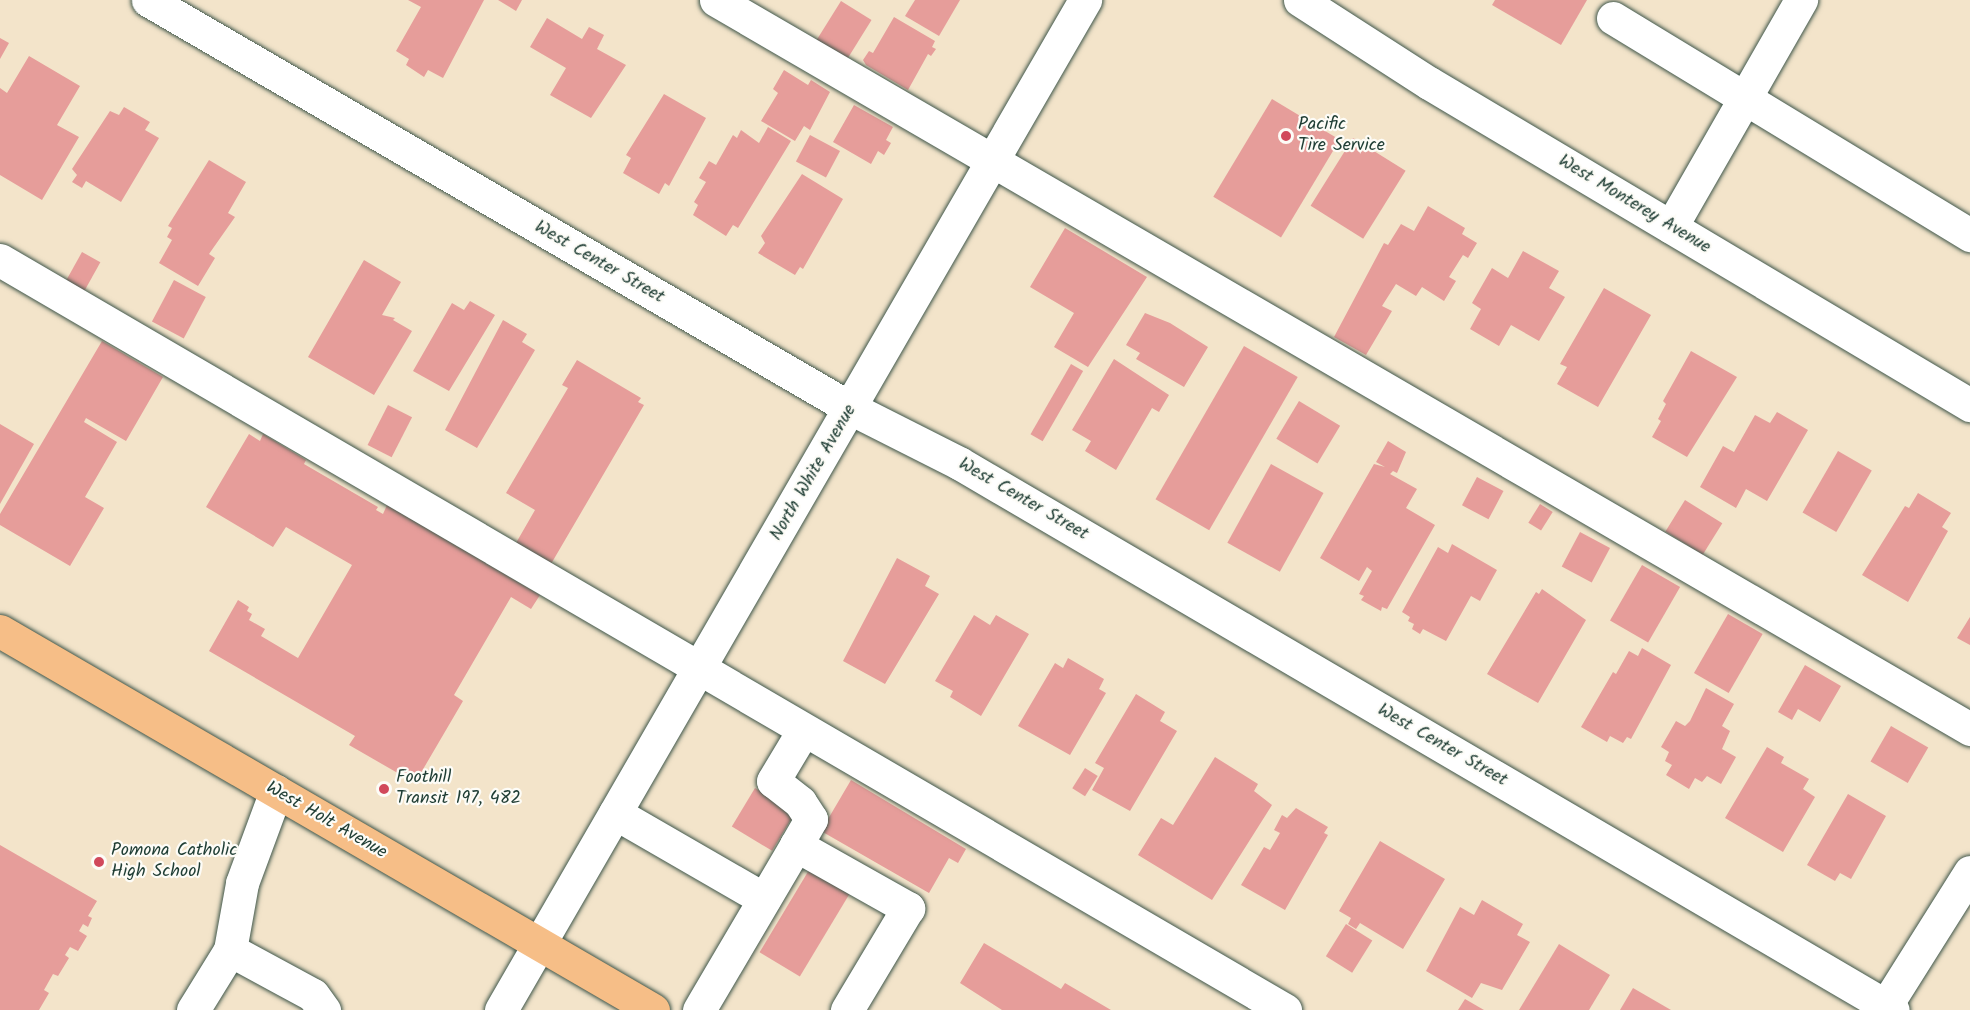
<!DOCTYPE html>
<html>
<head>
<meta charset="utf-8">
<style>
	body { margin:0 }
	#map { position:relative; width:1970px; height:1010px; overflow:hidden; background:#f3e4ca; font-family:Kalam,sans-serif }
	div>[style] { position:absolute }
	.building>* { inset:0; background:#e69d9a; transform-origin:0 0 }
	.roads { filter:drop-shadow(0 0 2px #3f564a) drop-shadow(0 0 2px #3f564a) }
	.minor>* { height:33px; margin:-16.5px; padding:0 16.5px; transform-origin:16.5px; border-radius:16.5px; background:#fff }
	.major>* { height:33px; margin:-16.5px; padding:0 16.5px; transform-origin:16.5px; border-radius:16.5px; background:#f6be87 }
	.dots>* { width:16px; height:16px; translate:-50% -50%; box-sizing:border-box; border:3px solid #fdfcf7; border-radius:50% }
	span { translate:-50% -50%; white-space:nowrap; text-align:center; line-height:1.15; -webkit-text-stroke:4.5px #fdfcf7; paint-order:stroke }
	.poi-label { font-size:18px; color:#1f3d34 }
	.left { translate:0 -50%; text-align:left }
	.street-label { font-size:18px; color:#1f3d34 }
</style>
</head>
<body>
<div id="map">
	<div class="building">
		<div style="clip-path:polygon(408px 0,484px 0,443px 78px,428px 70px,424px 77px,406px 65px,409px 59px,396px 51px,421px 7px)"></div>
		<div style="clip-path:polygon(498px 0,522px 0,516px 11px)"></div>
		<div style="clip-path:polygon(915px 0,960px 0,939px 36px,905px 16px)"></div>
		<div style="clip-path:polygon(1495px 0,1587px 0,1561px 45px,1492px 5px)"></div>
		<div style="left:841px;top:1px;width:36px;height:49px;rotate:32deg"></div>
		<div style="clip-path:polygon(894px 17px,935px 41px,932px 47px,936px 49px,931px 56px,928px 54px,908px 90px,866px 65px,863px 60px,869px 51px,873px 53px)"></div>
		<div style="clip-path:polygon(547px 18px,582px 39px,589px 27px,604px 35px,597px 49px,626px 65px,591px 118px,550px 95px,566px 68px,530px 47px)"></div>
		<div style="clip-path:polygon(0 38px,9px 43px,0 59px)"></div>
		<div style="clip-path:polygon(29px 56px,80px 86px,57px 125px,79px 137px,42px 200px,0 175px,0 88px,7px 93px)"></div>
		<div style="clip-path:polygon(784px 70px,808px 85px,811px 80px,830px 92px,810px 130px,804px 126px,795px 141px,761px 121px,778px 93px,773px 89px)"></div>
		<div style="clip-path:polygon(664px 94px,706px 118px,669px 186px,665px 183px,659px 194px,623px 173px,631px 158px,626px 155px)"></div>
		<div style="left:1272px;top:99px;width:79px;height:114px;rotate:31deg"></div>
		<div style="clip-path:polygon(854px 105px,893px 127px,886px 140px,891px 143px,884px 155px,878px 151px,871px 164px,833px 142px)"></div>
		<div style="clip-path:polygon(124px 107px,150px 122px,145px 130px,159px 138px,121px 202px,86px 181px,82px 188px,72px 182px,77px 175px,72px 169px,110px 111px,119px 115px)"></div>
		<div style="clip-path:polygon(768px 127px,791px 141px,738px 228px,733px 225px,726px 236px,693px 215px,698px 205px,694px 202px,706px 182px,699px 178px,709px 161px,716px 165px,733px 135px,737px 138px,741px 130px,759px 143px)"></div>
		<div style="left:810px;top:135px;width:34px;height:30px;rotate:28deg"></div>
		<div style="left:1353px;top:138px;width:62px;height:80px;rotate:32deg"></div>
		<div style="clip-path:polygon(209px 160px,246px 182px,228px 213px,235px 217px,209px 254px,215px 258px,198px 286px,159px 263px,172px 240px,167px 237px,172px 228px,168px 226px)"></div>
		<div style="clip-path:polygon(802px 174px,843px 199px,803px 269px,800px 267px,795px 275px,758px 253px,765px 243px,761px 236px)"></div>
		<div style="clip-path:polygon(1428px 206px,1465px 228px,1462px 234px,1477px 243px,1468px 258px,1463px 255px,1449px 277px,1456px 281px,1444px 301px,1422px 287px,1416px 296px,1396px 284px,1382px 306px,1392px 311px,1366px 355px,1334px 337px,1384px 243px,1388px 245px,1401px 224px,1414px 231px)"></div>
		<div style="clip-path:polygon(1065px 228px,1147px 277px,1088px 367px,1054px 347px,1074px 313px,1030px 287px)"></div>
		<div style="clip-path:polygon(1523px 251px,1559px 271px,1549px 288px,1565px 297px,1539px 341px,1511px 325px,1499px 346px,1470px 329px,1481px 309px,1472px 303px,1492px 268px,1508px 278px)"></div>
		<div style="left:82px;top:252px;width:21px;height:33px;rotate:29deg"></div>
		<div style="clip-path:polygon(364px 260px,401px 282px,382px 315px,395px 318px,393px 320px,412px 331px,374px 395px,308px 357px)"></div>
		<div style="left:174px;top:280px;width:36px;height:47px;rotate:28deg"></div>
		<div style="clip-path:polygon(1604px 288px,1651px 315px,1598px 407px,1557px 384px,1567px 367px,1560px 364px)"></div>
		<div style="clip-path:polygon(470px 301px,495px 315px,449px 391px,413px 371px,452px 303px,464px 310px)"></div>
		<div style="clip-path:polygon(1145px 313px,1170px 323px,1208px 347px,1184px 387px,1136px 359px,1140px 353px,1126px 345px)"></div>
		<div style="clip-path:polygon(503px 320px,527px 334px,522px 342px,535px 350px,477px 448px,445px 430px)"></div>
		<div style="clip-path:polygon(102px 341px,163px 377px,126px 441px,86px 418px,84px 422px,117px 442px,85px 497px,104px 508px,70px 566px,0 525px,0 514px)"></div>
		<div style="left:1244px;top:346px;width:62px;height:177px;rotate:30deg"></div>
		<div style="clip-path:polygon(1691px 351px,1737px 377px,1687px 457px,1652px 437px,1661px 421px,1658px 419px,1666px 404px,1663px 401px)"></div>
		<div style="clip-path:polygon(1114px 359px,1169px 395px,1159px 412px,1152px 408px,1116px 470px,1085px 451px,1091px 441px,1072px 430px)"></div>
		<div style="clip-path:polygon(577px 360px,641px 398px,638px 402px,644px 405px,551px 564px,516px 543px,535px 510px,506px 493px,568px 388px,562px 385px)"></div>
		<div style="left:1071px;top:364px;width:14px;height:81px;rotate:30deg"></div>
		<div style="left:1299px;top:401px;width:48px;height:44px;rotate:31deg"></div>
		<div style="left:388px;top:405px;width:27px;height:45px;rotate:27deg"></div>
		<div style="clip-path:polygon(1777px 412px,1808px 430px,1767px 501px,1746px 489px,1736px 508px,1700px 487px,1723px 446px,1734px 452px,1755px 415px,1770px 423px)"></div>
		<div style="clip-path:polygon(0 424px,34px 444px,0 504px)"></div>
		<div style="clip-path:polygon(249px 434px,260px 441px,263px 434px,306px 460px,304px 464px,378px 507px,376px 510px,383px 514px,387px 505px,540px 595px,531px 609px,511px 597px,454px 695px,463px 701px,415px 783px,349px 745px,355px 736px,209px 651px,238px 600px,249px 607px,247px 611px,252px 614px,249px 620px,265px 629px,261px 636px,298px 658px,352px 565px,286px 527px,273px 547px,206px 507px)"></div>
		<div style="clip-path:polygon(1388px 441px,1406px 452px,1397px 473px,1393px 471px,1390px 474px,1417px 489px,1406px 508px,1435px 525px,1387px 609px,1382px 607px,1381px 611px,1361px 600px,1364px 596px,1359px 594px,1372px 571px,1367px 567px,1359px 581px,1320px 558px,1374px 464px,1385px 467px,1376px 462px)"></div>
		<div style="left:1838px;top:451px;width:39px;height:71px;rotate:30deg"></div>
		<div style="left:1271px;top:464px;width:60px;height:90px;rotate:29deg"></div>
		<div style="left:1477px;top:477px;width:30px;height:32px;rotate:28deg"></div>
		<div style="clip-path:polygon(1918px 493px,1951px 513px,1942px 527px,1948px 531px,1908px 602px,1862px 575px,1905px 506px,1909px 508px)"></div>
		<div style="left:1685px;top:500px;width:44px;height:37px;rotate:32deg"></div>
		<div style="left:1540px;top:504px;width:15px;height:22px;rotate:32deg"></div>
		<div style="left:1580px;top:532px;width:34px;height:39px;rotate:28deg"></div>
		<div style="clip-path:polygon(1452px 544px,1497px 570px,1480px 601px,1471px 596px,1446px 641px,1423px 629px,1420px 634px,1412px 629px,1414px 624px,1408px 621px,1410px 617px,1402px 612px,1438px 547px,1448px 553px)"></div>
		<div style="clip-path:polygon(897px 558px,930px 576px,925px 586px,939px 594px,885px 684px,843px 661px)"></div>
		<div style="left:1642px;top:565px;width:44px;height:64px;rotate:30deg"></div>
		<div style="clip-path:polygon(1542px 589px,1586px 620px,1538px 703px,1487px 674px,1536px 592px,1539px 594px)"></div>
		<div style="left:1728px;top:614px;width:40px;height:68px;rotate:30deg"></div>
		<div style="clip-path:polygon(974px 615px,990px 625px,996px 615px,1029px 634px,981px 716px,950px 697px,953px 691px,935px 681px)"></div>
		<div style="clip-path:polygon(1970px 617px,1970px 645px,1957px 638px)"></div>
		<div style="clip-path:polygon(1642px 648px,1671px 665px,1631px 739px,1627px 737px,1623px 743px,1610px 736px,1607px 742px,1581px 727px,1613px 672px,1616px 674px,1629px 651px,1638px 656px)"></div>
		<div style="clip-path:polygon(1068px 658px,1104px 679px,1099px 689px,1106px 693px,1070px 755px,1018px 726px,1055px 663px,1063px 668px)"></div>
		<div style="clip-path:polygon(1805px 665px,1841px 686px,1820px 722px,1798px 709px,1792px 720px,1778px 712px)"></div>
		<div style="clip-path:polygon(1706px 688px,1734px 704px,1722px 726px,1730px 731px,1722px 749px,1736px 757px,1721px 784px,1707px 776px,1702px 782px,1695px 778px,1689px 789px,1666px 775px,1672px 765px,1665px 761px,1669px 752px,1661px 747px,1676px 721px,1685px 726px,1690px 721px)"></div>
		<div style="clip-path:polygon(1136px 694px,1165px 712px,1160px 721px,1177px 731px,1130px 811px,1092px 790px,1104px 768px,1095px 763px)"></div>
		<div style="left:1891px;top:726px;width:43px;height:41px;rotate:30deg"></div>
		<div style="clip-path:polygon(1767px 747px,1784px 757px,1781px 763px,1809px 779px,1803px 789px,1815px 797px,1783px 852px,1725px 818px)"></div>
		<div style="clip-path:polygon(1215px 757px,1258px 784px,1254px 791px,1272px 805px,1212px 900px,1138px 855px,1161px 818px,1173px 825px)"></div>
		<div style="left:1085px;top:768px;width:15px;height:24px;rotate:32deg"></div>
		<div style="clip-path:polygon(851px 780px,966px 849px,958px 863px,949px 858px,929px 893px,821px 831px)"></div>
		<div style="left:755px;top:788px;width:47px;height:45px;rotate:31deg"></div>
		<div style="clip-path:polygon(1848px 794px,1886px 816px,1851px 879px,1840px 873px,1835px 881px,1807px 865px)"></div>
		<div style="clip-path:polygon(1296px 808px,1328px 827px,1324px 833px,1328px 835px,1285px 910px,1241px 885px,1264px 847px,1270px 850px,1280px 833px,1274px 830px,1282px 815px,1287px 818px)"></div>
		<div style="clip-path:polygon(1380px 841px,1445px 879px,1403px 949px,1360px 923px,1356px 929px,1348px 924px,1351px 918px,1339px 911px)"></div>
		<div style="clip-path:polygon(0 845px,97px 901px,88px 916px,92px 918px,88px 927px,83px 924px,79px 931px,87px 936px,78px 951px,70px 947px,65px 955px,69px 958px,58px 976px,53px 974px,44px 990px,49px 993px,39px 1010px,0 1010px)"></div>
		<div style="left:809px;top:870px;width:47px;height:96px;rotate:31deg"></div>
		<div style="clip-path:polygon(1482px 900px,1523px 924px,1517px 935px,1530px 942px,1502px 990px,1481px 983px,1472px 998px,1426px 971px,1460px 907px,1474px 915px)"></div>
		<div style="left:1346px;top:924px;width:31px;height:38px;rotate:32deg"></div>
		<div style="clip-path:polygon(984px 943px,1061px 989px,1065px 983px,1111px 1010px,1002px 1010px,960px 983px)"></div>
		<div style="clip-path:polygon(1559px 944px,1610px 975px,1589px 1010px,1519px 1010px)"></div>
		<div style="clip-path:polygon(1633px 988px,1671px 1010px,1620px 1010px)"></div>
		<div style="clip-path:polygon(1465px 999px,1484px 1010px,1458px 1010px)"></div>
	</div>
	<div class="roads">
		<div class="minor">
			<div style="left:148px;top:0;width:814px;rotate:30.16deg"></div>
			<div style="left:852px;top:409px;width:120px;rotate:26.8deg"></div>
			<div style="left:959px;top:463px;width:1082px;rotate:30.36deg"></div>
			<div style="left:716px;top:0;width:1451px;rotate:30.17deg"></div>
			<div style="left:1300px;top:0;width:153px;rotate:32.8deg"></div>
			<div style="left:1429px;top:83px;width:630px;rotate:30.76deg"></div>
			<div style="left:1613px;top:18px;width:418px;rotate:31.3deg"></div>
			<div style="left:1671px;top:227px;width:262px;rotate:-60.2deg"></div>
			<div style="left:0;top:260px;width:1488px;rotate:30.27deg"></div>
			<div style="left:615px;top:813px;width:172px;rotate:30deg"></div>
			<div style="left:796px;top:845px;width:30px;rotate:-60deg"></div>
			<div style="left:811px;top:819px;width:20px;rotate:-123deg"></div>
			<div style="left:800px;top:802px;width:34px;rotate:-142deg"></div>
			<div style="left:773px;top:781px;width:58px;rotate:-59deg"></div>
			<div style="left:230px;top:950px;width:94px;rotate:28.5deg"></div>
			<div style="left:313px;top:995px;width:19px;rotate:54deg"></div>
			<div style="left:193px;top:1010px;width:70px;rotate:-58.3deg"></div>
			<div style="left:230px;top:950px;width:68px;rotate:-79.8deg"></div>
			<div style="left:242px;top:883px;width:98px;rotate:-69.7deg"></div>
			<div style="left:501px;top:1010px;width:1167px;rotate:-59.96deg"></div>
			<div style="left:699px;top:1010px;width:191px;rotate:-59.5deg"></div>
			<div style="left:796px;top:845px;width:129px;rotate:29.4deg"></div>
			<div style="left:908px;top:908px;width:119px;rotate:120.9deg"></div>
			<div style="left:1883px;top:1010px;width:163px;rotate:-57.8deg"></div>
		</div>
		<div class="major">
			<div style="left:0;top:631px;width:755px;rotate:30.13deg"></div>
		</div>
	</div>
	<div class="dots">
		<div style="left:1286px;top:136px;background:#d1495b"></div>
		<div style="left:384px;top:789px;background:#d1495b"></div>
		<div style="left:99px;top:862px;background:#d1495b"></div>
	</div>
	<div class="poi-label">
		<span class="left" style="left:1298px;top:136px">Pacific<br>Tire Service</span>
		<span class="left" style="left:396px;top:789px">Foothill<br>Transit 197, 482</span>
		<span class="left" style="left:111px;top:862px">Pomona Catholic<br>High School</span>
	</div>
	<div class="street-label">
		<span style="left:1634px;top:205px;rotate:31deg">West Monterey Avenue</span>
		<span style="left:599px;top:263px;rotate:30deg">West Center Street</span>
		<span style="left:814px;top:473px;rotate:-60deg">North White Avenue</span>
		<span style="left:1023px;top:500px;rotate:30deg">West Center Street</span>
		<span style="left:1442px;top:746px;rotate:30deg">West Center Street</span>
		<span style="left:326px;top:821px;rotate:30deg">West Holt Avenue</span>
	</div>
</div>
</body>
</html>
